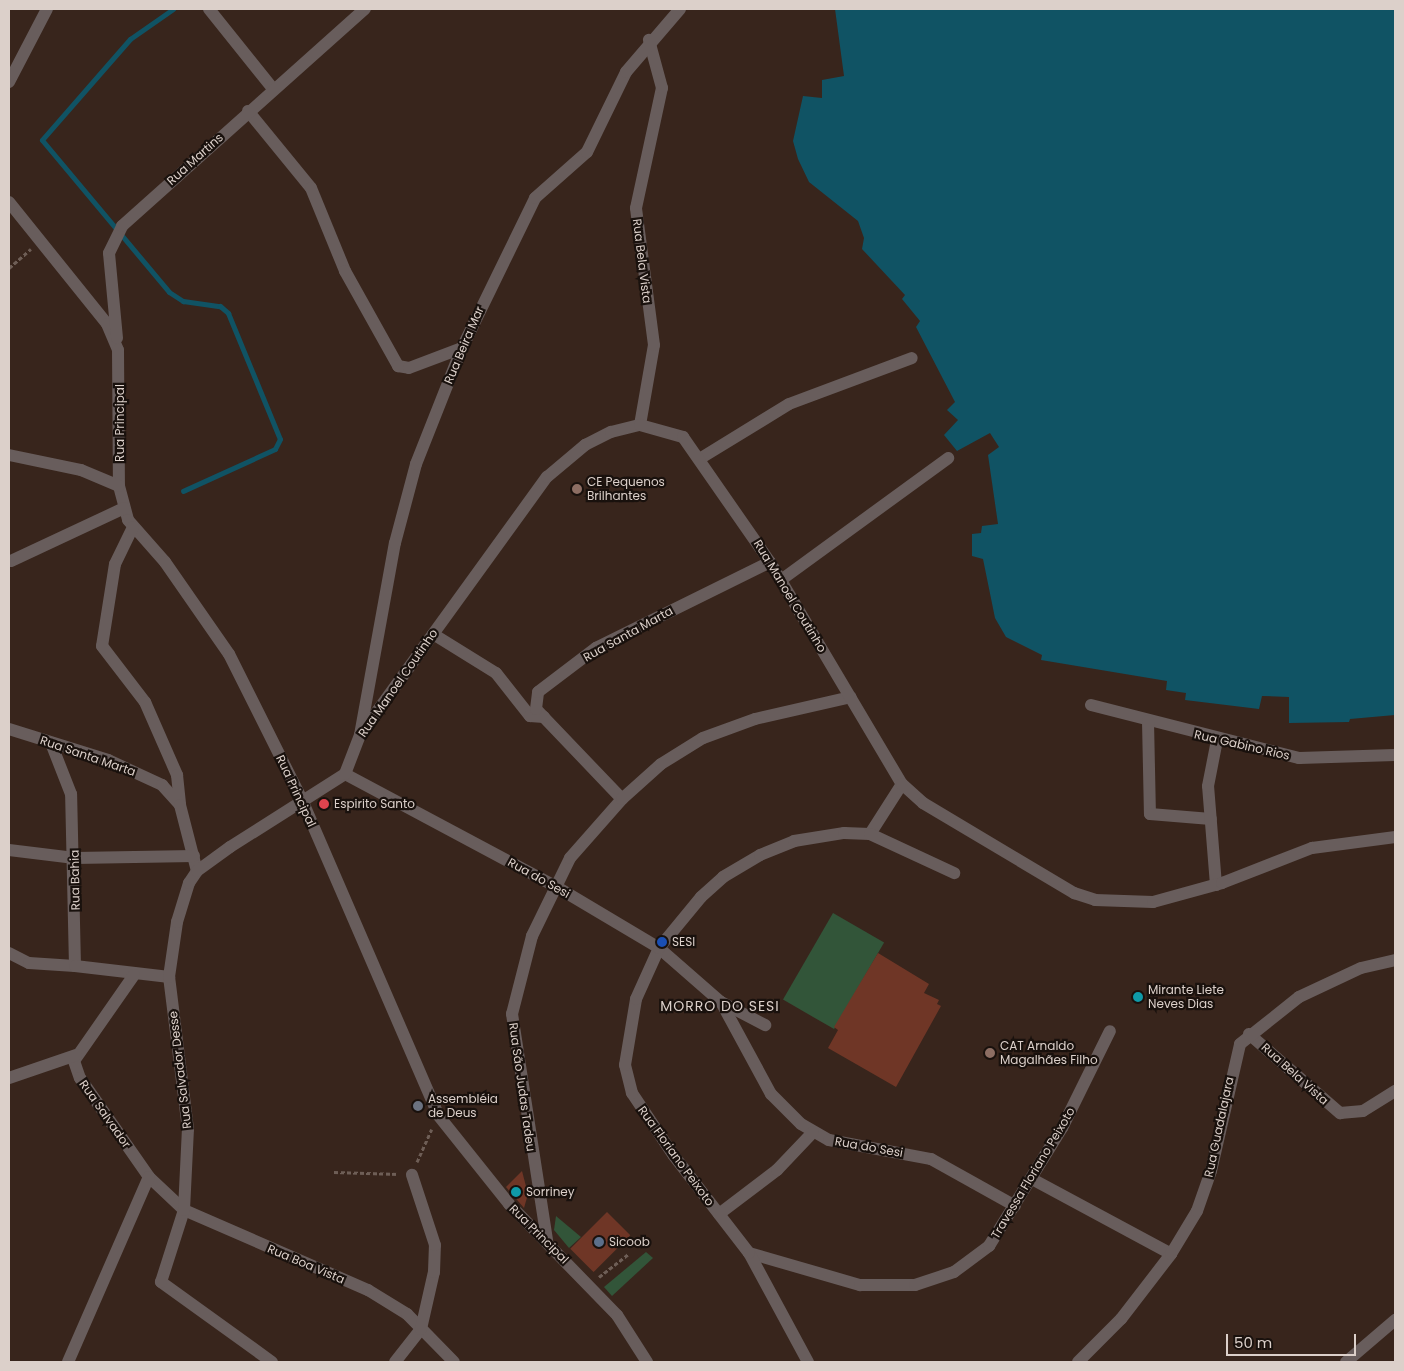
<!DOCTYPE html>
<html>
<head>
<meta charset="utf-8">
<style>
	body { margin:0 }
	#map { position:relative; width:1404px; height:1371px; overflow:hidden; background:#38251c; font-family:Poppins,sans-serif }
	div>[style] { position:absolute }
	.green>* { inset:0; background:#325539; transform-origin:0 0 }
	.water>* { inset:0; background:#105364 }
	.stream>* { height:5px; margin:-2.5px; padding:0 2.5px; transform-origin:2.5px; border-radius:2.5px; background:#105364 }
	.building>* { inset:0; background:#6f3626; transform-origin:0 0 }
	.path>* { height:3px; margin-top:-1.5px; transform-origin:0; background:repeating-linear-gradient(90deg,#6e5e56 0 4px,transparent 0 6.5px) }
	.minor>* { height:12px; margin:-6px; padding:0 6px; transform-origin:6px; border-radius:6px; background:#685d5c }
	.dots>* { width:14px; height:14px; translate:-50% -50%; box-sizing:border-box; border:2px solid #19110d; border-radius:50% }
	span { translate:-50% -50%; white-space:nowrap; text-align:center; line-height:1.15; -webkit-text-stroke:4.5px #19110d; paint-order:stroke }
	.street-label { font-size:12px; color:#dcd0ca }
	.poi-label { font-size:12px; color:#dcd0ca }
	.left { translate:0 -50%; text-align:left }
	.neighbourhood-label { font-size:14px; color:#dcd0ca; letter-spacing:1px }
	.frame { position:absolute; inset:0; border:10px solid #dcd0ca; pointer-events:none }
	.scale { position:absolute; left:1226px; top:1334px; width:130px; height:22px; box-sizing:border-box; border:2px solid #dcd0ca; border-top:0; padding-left:6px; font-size:15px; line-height:18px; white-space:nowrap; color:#dcd0ca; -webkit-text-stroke:4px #19110d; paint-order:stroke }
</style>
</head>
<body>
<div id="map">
	<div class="green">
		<div style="left:833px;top:913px;width:59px;height:100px;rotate:30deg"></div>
		<div style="clip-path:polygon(556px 1216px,581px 1237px,569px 1248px,554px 1230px)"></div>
		<div style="clip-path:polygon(646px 1252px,653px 1258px,612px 1296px,604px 1287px)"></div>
	</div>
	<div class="water">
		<div style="clip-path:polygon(835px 9px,1395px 9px,1395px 715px,1350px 719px,1349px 722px,1289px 723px,1289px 697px,1262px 696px,1259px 709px,1185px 700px,1186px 693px,1166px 690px,1167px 681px,1041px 660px,1042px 655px,1006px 637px,995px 618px,983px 559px,972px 556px,972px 534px,981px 533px,982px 526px,998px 524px,988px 455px,999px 447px,990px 433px,957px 451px,944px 435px,958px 420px,947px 410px,955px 402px,916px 327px,920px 321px,902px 299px,905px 295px,862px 249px,864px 238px,858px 221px,809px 182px,798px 159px,793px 141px,803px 96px,822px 98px,822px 80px,844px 76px)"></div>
	</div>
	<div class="stream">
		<div style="left:173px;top:9px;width:52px;rotate:145.1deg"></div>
		<div style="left:130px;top:39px;width:134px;rotate:131.1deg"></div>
		<div style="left:42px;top:140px;width:198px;rotate:50.1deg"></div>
		<div style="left:169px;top:292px;width:17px;rotate:33deg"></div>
		<div style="left:183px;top:301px;width:37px;rotate:8deg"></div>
		<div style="left:220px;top:306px;width:11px;rotate:41deg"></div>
		<div style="left:228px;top:313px;width:136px;rotate:67.6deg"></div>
		<div style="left:280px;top:439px;width:11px;rotate:117deg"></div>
		<div style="left:275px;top:449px;width:101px;rotate:155.5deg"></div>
	</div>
	<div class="building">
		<div style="clip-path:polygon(878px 953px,929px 984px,924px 993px,939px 1000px,937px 1004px,941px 1006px,896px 1087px,828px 1048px,838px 1030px,834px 1027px)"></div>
		<div style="clip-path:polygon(522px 1171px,528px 1194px,524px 1208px,506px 1187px)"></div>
		<div style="left:607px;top:1212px;width:33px;height:52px;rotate:45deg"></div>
	</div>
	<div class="path">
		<div style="left:9px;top:268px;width:29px;rotate:-41deg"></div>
		<div style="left:417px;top:1162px;width:36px;rotate:-66deg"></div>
		<div style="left:334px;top:1172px;width:65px;rotate:1.8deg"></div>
		<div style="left:599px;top:1277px;width:37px;rotate:-38deg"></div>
	</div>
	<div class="minor">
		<div style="left:209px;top:9px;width:102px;rotate:51.3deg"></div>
		<div style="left:9px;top:82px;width:82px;rotate:-62.5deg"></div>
		<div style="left:248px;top:111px;width:99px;rotate:50.7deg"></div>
		<div style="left:311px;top:188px;width:90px;rotate:67.7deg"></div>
		<div style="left:345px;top:271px;width:109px;rotate:60.8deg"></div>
		<div style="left:398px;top:366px;width:11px;rotate:10deg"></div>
		<div style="left:409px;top:368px;width:57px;rotate:-20.7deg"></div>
		<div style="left:9px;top:202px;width:156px;rotate:51.2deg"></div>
		<div style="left:107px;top:324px;width:28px;rotate:67deg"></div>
		<div style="left:118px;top:350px;width:136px;rotate:89.6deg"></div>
		<div style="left:119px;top:486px;width:35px;rotate:75deg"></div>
		<div style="left:128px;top:520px;width:56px;rotate:48.6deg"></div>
		<div style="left:165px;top:562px;width:112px;rotate:55.2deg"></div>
		<div style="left:229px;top:654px;width:163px;rotate:63.4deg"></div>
		<div style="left:302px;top:800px;width:343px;rotate:66.6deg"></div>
		<div style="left:438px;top:1115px;width:114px;rotate:51.4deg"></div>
		<div style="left:509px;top:1204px;width:155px;rotate:45.8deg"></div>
		<div style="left:617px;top:1315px;width:56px;rotate:57.4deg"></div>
		<div style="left:117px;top:338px;width:85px;rotate:-95.4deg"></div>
		<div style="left:109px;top:253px;width:30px;rotate:-64deg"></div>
		<div style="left:122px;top:226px;width:326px;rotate:-41.8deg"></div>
		<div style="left:640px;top:425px;width:81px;rotate:-80.1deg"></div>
		<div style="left:654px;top:345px;width:138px;rotate:-97.5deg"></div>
		<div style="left:636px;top:208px;width:123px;rotate:-77.8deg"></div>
		<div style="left:662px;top:88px;width:50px;rotate:-105.2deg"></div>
		<div style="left:9px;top:455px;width:74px;rotate:11.8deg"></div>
		<div style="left:81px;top:470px;width:41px;rotate:22.8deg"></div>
		<div style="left:701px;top:458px;width:103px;rotate:-31.5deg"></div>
		<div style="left:789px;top:404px;width:131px;rotate:-20.5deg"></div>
		<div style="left:133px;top:527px;width:41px;rotate:115.9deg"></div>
		<div style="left:115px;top:564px;width:83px;rotate:99deg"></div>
		<div style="left:102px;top:646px;width:71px;rotate:52.5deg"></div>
		<div style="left:145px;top:702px;width:80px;rotate:66.3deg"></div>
		<div style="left:177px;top:775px;width:30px;rotate:84deg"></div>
		<div style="left:11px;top:561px;width:125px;rotate:-25.1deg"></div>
		<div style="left:781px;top:580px;width:207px;rotate:-36.1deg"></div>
		<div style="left:433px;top:634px;width:74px;rotate:31.8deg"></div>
		<div style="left:496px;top:673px;width:55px;rotate:51.7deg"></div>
		<div style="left:530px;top:716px;width:14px;rotate:4deg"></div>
		<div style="left:1091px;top:705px;width:215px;rotate:14.3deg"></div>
		<div style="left:1299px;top:758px;width:96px;rotate:-1.8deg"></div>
		<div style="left:1148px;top:721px;width:93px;rotate:88.8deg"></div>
		<div style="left:1150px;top:814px;width:61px;rotate:4.7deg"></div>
		<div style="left:9px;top:729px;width:104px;rotate:17.4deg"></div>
		<div style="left:108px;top:760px;width:60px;rotate:24.8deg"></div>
		<div style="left:162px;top:785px;width:27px;rotate:48deg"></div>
		<div style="left:180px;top:805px;width:68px;rotate:75.6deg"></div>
		<div style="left:360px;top:735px;width:195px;rotate:-79.7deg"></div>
		<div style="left:395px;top:543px;width:82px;rotate:-75.1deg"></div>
		<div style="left:416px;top:464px;width:125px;rotate:-68.4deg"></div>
		<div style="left:462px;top:348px;width:167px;rotate:-64deg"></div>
		<div style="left:535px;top:198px;width:69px;rotate:-41.5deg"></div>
		<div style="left:587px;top:152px;width:89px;rotate:-64deg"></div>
		<div style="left:626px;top:72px;width:83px;rotate:-49.4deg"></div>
		<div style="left:345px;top:774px;width:238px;rotate:28.1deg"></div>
		<div style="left:555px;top:886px;width:121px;rotate:30.8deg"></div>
		<div style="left:659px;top:948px;width:82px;rotate:41.1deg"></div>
		<div style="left:721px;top:1002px;width:50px;rotate:27.6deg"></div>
		<div style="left:622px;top:799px;width:124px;rotate:-133.7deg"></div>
		<div style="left:536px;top:709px;width:17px;rotate:-83deg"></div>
		<div style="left:538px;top:692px;width:73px;rotate:-37.2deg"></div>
		<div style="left:596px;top:648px;width:194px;rotate:-26.3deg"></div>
		<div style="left:870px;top:834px;width:59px;rotate:-57.4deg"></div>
		<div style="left:9px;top:850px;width:66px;rotate:6.9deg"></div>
		<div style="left:75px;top:858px;width:119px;rotate:-1deg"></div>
		<div style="left:1216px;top:885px;width:99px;rotate:-94.6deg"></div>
		<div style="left:1208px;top:786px;width:47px;rotate:-78.9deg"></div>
		<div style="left:9px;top:953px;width:22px;rotate:27deg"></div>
		<div style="left:29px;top:963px;width:46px;rotate:3.7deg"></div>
		<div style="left:75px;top:966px;width:172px;rotate:-91.3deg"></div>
		<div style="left:71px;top:794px;width:55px;rotate:-111.4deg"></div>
		<div style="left:75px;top:966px;width:95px;rotate:6.7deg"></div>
		<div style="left:134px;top:975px;width:105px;rotate:124.9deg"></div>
		<div style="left:74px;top:1061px;width:18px;rotate:71deg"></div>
		<div style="left:80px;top:1078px;width:121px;rotate:55.1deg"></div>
		<div style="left:149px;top:1177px;width:48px;rotate:43.3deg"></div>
		<div style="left:184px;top:1210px;width:201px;rotate:23.5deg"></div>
		<div style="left:368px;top:1290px;width:46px;rotate:31.6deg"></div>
		<div style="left:407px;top:1314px;width:67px;rotate:45.6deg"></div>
		<div style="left:721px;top:1002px;width:105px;rotate:61.5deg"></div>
		<div style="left:771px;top:1094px;width:42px;rotate:45deg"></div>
		<div style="left:801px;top:1124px;width:32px;rotate:30deg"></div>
		<div style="left:829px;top:1140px;width:104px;rotate:10.6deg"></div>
		<div style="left:931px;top:1159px;width:96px;rotate:29.2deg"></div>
		<div style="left:1249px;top:1034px;width:121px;rotate:41deg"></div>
		<div style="left:1340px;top:1113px;width:23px;rotate:-5deg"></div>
		<div style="left:1363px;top:1111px;width:38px;rotate:-32deg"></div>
		<div style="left:9px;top:1078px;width:71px;rotate:-18.9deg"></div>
		<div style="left:1032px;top:1179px;width:158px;rotate:28.3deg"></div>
		<div style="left:719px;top:1214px;width:73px;rotate:-37.2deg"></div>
		<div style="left:777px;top:1170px;width:52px;rotate:-46.5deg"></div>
		<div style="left:547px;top:1240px;width:229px;rotate:-98.8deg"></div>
		<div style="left:512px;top:1014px;width:81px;rotate:-75.6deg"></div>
		<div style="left:532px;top:936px;width:87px;rotate:-64deg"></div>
		<div style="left:570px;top:858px;width:79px;rotate:-48.6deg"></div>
		<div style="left:622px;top:799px;width:52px;rotate:-41.9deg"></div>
		<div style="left:661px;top:764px;width:49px;rotate:-31.8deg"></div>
		<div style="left:703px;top:738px;width:55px;rotate:-20.1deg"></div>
		<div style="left:755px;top:719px;width:98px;rotate:-12.9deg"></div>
		<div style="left:749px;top:1253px;width:116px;rotate:16.1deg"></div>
		<div style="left:860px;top:1285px;width:55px"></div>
		<div style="left:915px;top:1285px;width:41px;rotate:-18.4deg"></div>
		<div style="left:954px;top:1272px;width:44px;rotate:-36.6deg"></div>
		<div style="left:989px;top:1246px;width:139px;rotate:-58.3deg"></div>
		<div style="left:1062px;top:1128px;width:108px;rotate:-63.7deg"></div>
		<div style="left:68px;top:1362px;width:202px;rotate:-66.4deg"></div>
		<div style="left:272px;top:1362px;width:137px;rotate:-144.2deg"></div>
		<div style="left:161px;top:1282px;width:76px;rotate:-72.3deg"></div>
		<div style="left:184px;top:1210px;width:81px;rotate:-87.2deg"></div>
		<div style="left:188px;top:1129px;width:153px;rotate:-97.1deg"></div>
		<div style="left:169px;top:977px;width:56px;rotate:-81.7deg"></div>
		<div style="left:177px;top:922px;width:41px;rotate:-72.9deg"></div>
		<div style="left:189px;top:883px;width:14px;rotate:-56deg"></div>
		<div style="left:197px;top:871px;width:41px;rotate:-36deg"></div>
		<div style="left:230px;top:847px;width:136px;rotate:-32.4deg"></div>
		<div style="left:345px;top:774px;width:42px;rotate:-69deg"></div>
		<div style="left:360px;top:735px;width:319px;rotate:-54.1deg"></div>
		<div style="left:547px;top:477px;width:50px;rotate:-40.1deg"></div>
		<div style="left:585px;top:445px;width:29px;rotate:-27deg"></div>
		<div style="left:611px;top:432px;width:30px;rotate:-14deg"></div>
		<div style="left:640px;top:425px;width:45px;rotate:15.6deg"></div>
		<div style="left:683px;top:437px;width:152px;rotate:55.2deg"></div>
		<div style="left:770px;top:562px;width:258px;rotate:59.3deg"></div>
		<div style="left:902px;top:784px;width:28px;rotate:42deg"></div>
		<div style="left:923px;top:803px;width:176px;rotate:30.8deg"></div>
		<div style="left:1074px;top:893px;width:22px;rotate:18deg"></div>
		<div style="left:1095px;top:900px;width:58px;rotate:2deg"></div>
		<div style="left:1153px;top:902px;width:72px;rotate:-15.4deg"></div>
		<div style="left:1222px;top:883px;width:97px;rotate:-21.3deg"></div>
		<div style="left:1312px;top:848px;width:84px;rotate:-7.5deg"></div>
		<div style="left:395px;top:1362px;width:42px;rotate:-51.8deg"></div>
		<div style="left:421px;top:1329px;width:58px;rotate:-77.2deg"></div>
		<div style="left:434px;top:1272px;width:27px;rotate:-88deg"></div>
		<div style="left:435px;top:1245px;width:74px;rotate:-108.2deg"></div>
		<div style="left:808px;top:1362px;width:124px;rotate:-118.4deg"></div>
		<div style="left:749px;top:1253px;width:123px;rotate:-127.7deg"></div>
		<div style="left:674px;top:1156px;width:76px;rotate:-123.7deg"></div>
		<div style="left:632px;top:1093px;width:29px;rotate:-104deg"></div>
		<div style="left:625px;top:1065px;width:67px;rotate:-80.5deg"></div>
		<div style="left:636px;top:999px;width:56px;rotate:-65.7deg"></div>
		<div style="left:659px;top:948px;width:66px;rotate:-50.5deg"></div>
		<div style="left:701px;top:897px;width:30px;rotate:-42deg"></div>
		<div style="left:723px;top:877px;width:43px;rotate:-30.7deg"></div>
		<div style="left:760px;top:855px;width:37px;rotate:-22deg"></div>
		<div style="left:794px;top:841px;width:51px;rotate:-9.1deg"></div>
		<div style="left:844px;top:833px;width:26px;rotate:2deg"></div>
		<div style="left:870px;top:834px;width:93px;rotate:24.9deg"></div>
		<div style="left:1078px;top:1362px;width:61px;rotate:-45deg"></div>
		<div style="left:1121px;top:1319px;width:82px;rotate:-52.4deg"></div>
		<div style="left:1171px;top:1254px;width:50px;rotate:-58.8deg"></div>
		<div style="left:1197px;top:1211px;width:42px;rotate:-70.7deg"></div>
		<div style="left:1211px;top:1171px;width:130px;rotate:-77.1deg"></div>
		<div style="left:1240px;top:1044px;width:75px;rotate:-38.5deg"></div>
		<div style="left:1299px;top:997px;width:68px;rotate:-25.1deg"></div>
		<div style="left:1361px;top:968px;width:35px;rotate:-13deg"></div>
		<div style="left:1346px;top:1362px;width:65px;rotate:-40.6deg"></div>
	</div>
	<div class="dots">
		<div style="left:577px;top:489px;background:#8d6e63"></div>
		<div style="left:324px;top:804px;background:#e0444e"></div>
		<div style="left:662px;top:942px;background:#1a4fb4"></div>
		<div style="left:1138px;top:997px;background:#0f9aa8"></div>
		<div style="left:990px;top:1053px;background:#8d6e63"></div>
		<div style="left:418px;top:1106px;background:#6b7280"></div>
		<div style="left:516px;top:1192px;background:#0f9aa8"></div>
		<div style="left:599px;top:1242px;background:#5c6f8a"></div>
	</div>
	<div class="street-label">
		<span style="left:195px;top:159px;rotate:-42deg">Rua Martins</span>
		<span style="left:642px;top:261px;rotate:83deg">Rua Bela Vista</span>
		<span style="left:464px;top:345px;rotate:-67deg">Rua Beira Mar</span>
		<span style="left:120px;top:423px;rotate:-90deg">Rua Principal</span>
		<span style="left:790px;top:596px;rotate:59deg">Rua Manoel Coutinho</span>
		<span style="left:628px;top:634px;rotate:-29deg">Rua Santa Marta</span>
		<span style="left:398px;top:683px;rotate:-55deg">Rua Manoel Coutinho</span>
		<span style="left:1242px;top:745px;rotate:13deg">Rua Gabino Rios</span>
		<span style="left:88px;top:756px;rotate:19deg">Rua Santa Marta</span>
		<span style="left:296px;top:791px;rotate:65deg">Rua Principal</span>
		<span style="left:539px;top:878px;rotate:29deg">Rua do Sesi</span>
		<span style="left:75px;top:880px;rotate:-91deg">Rua Bahia</span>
		<span style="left:180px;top:1070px;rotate:-97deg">Rua Salvador Desse</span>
		<span style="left:1295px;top:1074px;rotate:42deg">Rua Bela Vista</span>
		<span style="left:522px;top:1087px;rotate:82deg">Rua São Judas Tadeu</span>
		<span style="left:105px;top:1114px;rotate:55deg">Rua Salvador</span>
		<span style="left:1219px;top:1127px;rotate:-78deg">Rua Guadalajara</span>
		<span style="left:869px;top:1147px;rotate:10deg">Rua do Sesi</span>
		<span style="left:676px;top:1156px;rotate:54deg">Rua Floriano Peixoto</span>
		<span style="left:1033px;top:1173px;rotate:-59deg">Travessa Floriano Peixoto</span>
		<span style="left:539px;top:1234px;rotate:45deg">Rua Principal</span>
		<span style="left:306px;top:1264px;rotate:23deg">Rua Boa Vista</span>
	</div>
	<div class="poi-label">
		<span class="left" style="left:587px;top:489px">CE Pequenos<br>Brilhantes</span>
		<span class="left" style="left:334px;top:804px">Espirito Santo</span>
		<span class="left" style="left:672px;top:942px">SESI</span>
		<span class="left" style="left:1148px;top:997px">Mirante Liete<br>Neves Dias</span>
		<span class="left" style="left:1000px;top:1053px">CAT Arnaldo<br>Magalhães Filho</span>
		<span class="left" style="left:428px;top:1106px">Assembléia<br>de Deus</span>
		<span class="left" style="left:526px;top:1192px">Sorriney</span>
		<span class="left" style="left:609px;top:1242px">Sicoob</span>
	</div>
	<div class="neighbourhood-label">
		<span style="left:720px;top:1006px">MORRO DO SESI</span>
	</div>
	<div class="frame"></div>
	<div class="scale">50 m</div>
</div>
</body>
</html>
